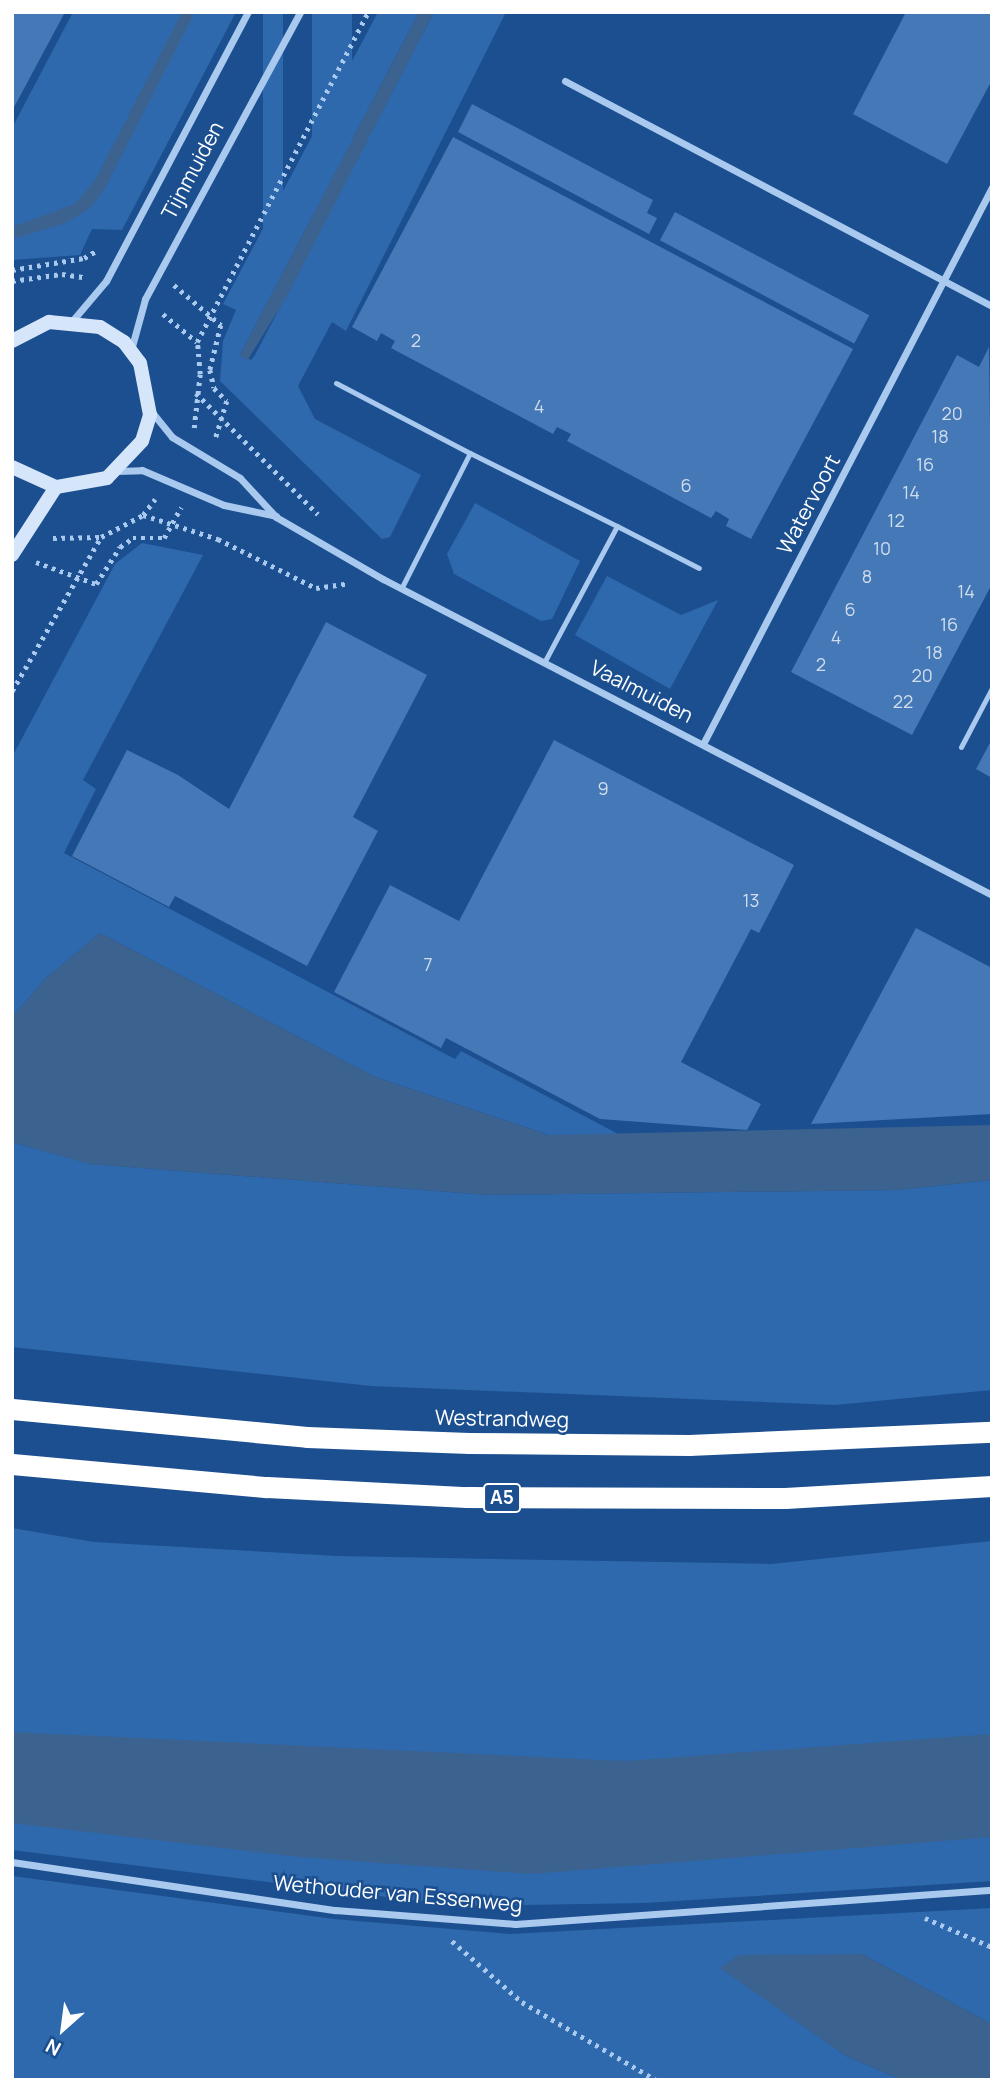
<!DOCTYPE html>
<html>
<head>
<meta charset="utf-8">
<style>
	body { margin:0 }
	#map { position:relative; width:1004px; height:2092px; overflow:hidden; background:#1b4f8f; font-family:Manrope,sans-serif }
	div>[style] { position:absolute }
	.green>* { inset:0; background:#2e69ad; transform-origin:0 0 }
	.water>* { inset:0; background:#3c6290 }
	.building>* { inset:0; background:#4478b7; transform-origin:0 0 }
	.path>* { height:4.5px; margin-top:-2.25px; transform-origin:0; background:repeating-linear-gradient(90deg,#a9c9ee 0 3.5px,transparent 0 8.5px) }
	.service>* { height:5px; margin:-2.5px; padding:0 2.5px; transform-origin:2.5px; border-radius:2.5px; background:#a9c9ee }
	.minor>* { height:7px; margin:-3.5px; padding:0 3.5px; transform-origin:3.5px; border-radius:3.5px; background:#a9c9ee }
	.secondary>* { height:14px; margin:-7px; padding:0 7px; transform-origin:7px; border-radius:7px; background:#d6e6fa }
	.motorway>* { height:21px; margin:-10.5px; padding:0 10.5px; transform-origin:10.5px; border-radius:10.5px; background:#fff }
	span { translate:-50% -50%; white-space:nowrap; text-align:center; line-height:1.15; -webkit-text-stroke:5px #1b4f8f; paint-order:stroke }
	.number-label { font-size:18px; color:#d0dded }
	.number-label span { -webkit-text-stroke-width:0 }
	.shield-label span { padding:2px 5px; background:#1b4f8f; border:2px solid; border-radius:5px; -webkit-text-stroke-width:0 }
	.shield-label { font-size:19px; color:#fff; font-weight:700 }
	.street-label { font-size:21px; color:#fff }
	.frame { position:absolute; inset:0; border:14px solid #fff; pointer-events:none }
	.north { position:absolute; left:28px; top:1994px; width:70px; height:70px; -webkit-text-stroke:5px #1b4f8f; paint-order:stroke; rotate:208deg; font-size:19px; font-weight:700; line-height:28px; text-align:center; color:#fff }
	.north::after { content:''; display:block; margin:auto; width:24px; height:32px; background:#fff; clip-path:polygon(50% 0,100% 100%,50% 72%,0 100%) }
</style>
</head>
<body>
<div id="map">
	<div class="green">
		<div style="clip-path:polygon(73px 12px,236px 12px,122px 230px,92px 229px,80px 255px,12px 260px,12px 128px)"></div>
		<div style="left:263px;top:12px;width:20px;height:262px"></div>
		<div style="left:312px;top:12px;width:40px;height:283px"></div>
		<div style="clip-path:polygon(378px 12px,419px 12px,240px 355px,251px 360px,255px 355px,434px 12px,506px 12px,346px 331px,332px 322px,298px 386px,315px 419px,421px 475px,390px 537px,382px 539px,220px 381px,223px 341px,236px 310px,223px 304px)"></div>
		<div style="clip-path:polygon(475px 503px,580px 561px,552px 619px,541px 621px,454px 574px,447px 554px)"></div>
		<div style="clip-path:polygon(142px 543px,203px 555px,83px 780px,96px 789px,64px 853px,455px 1059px,461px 1051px,620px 1135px,549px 1135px,375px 1077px,100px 933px,46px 978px,12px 1017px,12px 757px,115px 564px)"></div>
		<div style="clip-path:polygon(607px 576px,681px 615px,718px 600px,670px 689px,575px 635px)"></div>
		<div style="clip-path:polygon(12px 1142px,90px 1164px,487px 1195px,896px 1190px,992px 1180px,992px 1390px,835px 1405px,371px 1386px,12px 1347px)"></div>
		<div style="clip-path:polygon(12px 1528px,94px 1542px,338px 1556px,771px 1564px,992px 1541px,992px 1881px,645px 1903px,459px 1906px,12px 1850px)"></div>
		<div style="clip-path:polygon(12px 1876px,334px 1919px,510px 1934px,992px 1908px,992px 2024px,862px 1954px,721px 1968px,846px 2056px,902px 2080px,12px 2080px)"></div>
	</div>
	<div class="water">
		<div style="clip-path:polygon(182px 12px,195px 12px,104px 190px,89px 209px,63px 224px,12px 239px,12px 227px,75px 204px,95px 180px)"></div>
		<div style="clip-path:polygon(419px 12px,434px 12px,287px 296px,247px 361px,240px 355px,243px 349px)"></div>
		<div style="clip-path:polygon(100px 933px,375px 1077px,549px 1135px,992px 1125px,992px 1180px,896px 1190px,487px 1195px,89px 1164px,12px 1142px,12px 1017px,46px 978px)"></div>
		<div style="clip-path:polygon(12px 1732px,624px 1761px,992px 1734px,992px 1837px,531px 1874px,299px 1857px,12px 1823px)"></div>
		<div style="clip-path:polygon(862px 1954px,992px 2024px,992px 2080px,902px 2080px,846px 2056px,720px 1968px,739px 1955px)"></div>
	</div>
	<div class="building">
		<div style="clip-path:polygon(12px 12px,64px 14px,12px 111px)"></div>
		<div style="clip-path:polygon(906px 12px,992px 12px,992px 80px,947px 164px,853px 114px)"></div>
		<div style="clip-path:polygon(472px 104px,653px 200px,647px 213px,657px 218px,649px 234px,458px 132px)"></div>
		<div style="clip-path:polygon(453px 137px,853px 349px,751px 539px,726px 526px,729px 519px,716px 511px,711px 518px,567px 441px,571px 434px,557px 427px,553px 434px,391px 348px,395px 341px,381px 333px,377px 341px,352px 327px)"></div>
		<div style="left:675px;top:212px;width:220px;height:32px;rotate:28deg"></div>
		<div style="clip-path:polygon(989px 347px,992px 584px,912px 735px,791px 672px,957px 355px,979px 367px)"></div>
		<div style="clip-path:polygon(326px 622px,427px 675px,353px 817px,378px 831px,307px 966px,175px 896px,169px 907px,72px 856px,127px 750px,178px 775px,229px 809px)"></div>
		<div style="clip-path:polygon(992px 739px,992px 778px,976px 769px)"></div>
		<div style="clip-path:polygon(554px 740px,794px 865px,759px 933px,751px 929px,681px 1062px,761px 1104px,747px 1130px,600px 1119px,446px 1038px,441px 1048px,334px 992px,390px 885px,459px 921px)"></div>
		<div style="clip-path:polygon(916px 928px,992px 968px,992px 1114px,811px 1124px)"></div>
	</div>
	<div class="path">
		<div style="left:12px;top:270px;width:73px;rotate:-9.5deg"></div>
		<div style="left:84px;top:258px;width:14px;rotate:-30deg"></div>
		<div style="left:12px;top:281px;width:50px;rotate:-8deg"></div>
		<div style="left:62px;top:274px;width:21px;rotate:8deg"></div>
		<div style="left:174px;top:285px;width:62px;rotate:40.4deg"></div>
		<div style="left:221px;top:325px;width:46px;rotate:103.7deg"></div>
		<div style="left:210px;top:370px;width:18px;rotate:77deg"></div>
		<div style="left:214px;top:388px;width:18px;rotate:45deg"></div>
		<div style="left:227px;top:401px;width:39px;rotate:107deg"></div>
		<div style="left:163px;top:314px;width:44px;rotate:39.5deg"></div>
		<div style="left:196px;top:393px;width:172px;rotate:44.8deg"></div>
		<div style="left:194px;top:428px;width:54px;rotate:-83.7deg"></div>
		<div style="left:200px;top:374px;width:32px;rotate:-95deg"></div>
		<div style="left:197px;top:342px;width:372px;rotate:-62.6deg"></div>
		<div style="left:143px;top:515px;width:79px;rotate:17.7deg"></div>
		<div style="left:218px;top:539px;width:110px;rotate:26.6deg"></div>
		<div style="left:316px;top:588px;width:30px;rotate:-8deg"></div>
		<div style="left:53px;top:538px;width:47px;rotate:-1.2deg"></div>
		<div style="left:36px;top:562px;width:64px;rotate:20.1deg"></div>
		<div style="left:96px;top:584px;width:44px;rotate:-57deg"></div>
		<div style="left:120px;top:547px;width:16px;rotate:-35deg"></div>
		<div style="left:133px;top:538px;width:31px"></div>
		<div style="left:164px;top:538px;width:35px;rotate:-61deg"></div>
		<div style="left:12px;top:691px;width:178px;rotate:-60deg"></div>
		<div style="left:101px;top:537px;width:47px;rotate:-27.6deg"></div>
		<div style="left:143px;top:515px;width:20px;rotate:-53deg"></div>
		<div style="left:925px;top:1918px;width:73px;rotate:23.4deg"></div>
		<div style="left:452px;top:1941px;width:93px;rotate:41.1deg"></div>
		<div style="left:522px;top:2002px;width:155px;rotate:30.2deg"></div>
	</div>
	<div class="service">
		<div style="left:336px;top:383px;width:151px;rotate:27.6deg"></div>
		<div style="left:617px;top:526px;width:92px;rotate:27.1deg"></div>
		<div style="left:402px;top:587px;width:150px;rotate:-63.1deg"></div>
		<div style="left:470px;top:453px;width:164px;rotate:26.4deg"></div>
		<div style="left:617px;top:526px;width:153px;rotate:118.1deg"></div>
		<div style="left:961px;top:747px;width:67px;rotate:-62.3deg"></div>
	</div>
	<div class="minor">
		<div style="left:565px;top:81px;width:483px;rotate:27.8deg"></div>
		<div style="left:73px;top:320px;width:51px;rotate:-49.8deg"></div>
		<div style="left:106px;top:281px;width:304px;rotate:-62.2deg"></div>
		<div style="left:131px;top:350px;width:53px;rotate:-74.6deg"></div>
		<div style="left:145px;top:299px;width:326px;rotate:-61.6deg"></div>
		<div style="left:151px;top:411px;width:33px;rotate:51deg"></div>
		<div style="left:172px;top:437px;width:79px;rotate:31.1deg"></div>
		<div style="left:240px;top:478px;width:53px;rotate:47.3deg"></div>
		<div style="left:276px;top:517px;width:124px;rotate:30.1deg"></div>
		<div style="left:383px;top:579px;width:686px;rotate:27.42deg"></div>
		<div style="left:117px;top:471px;width:25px;rotate:-2deg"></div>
		<div style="left:142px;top:470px;width:89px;rotate:23.1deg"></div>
		<div style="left:224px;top:505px;width:53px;rotate:11.9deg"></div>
		<div style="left:704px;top:742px;width:625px;rotate:-62.57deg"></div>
		<div style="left:12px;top:1862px;width:327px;rotate:8.5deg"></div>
		<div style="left:335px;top:1910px;width:181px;rotate:4.4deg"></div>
		<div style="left:515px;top:1924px;width:478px;rotate:-4.1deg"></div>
	</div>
	<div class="secondary">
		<div style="left:12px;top:341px;width:42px;rotate:-27.2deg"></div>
		<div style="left:49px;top:322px;width:51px;rotate:5.6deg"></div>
		<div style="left:100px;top:327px;width:28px;rotate:32deg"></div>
		<div style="left:124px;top:342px;width:26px;rotate:53deg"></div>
		<div style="left:140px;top:363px;width:53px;rotate:79.1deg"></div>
		<div style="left:150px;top:415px;width:27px;rotate:107deg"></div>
		<div style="left:142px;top:441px;width:51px;rotate:133.4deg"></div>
		<div style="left:107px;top:478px;width:52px;rotate:170deg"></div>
		<div style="left:56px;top:487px;width:48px;rotate:-155.6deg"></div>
		<div style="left:12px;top:555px;width:81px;rotate:-57.1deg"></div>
	</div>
	<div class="motorway">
		<div style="left:12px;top:1409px;width:296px;rotate:5.4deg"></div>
		<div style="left:307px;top:1437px;width:162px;rotate:2.1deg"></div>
		<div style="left:469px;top:1443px;width:220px;rotate:0.5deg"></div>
		<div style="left:689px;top:1445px;width:303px;rotate:-2.5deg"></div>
		<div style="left:12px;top:1464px;width:256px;rotate:5.2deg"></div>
		<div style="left:267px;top:1487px;width:200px;rotate:2.9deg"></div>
		<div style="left:467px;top:1497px;width:318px;rotate:0.2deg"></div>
		<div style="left:785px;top:1498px;width:207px;rotate:-3.3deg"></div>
	</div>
	<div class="number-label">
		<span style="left:416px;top:340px">2</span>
		<span style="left:539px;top:406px">4</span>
		<span style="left:952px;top:413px">20</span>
		<span style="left:940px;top:436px">18</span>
		<span style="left:925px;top:464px">16</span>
		<span style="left:686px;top:485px">6</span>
		<span style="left:911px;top:492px">14</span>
		<span style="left:896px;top:520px">12</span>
		<span style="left:882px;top:548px">10</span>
		<span style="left:867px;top:576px">8</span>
		<span style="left:966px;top:591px">14</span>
		<span style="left:850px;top:609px">6</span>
		<span style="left:949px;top:624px">16</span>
		<span style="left:836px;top:637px">4</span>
		<span style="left:934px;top:652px">18</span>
		<span style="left:821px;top:664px">2</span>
		<span style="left:922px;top:675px">20</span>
		<span style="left:903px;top:701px">22</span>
		<span style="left:603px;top:788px">9</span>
		<span style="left:751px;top:900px">13</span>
		<span style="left:428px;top:964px">7</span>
	</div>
	<div class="shield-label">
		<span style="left:502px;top:1498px">A5</span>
	</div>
	<div class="street-label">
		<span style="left:192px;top:170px;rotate:-62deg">Tijnmuiden</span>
		<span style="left:808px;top:504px;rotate:-62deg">Watervoort</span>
		<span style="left:642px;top:691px;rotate:27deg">Vaalmuiden</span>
		<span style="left:502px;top:1418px;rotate:1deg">Westrandweg</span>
		<span style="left:398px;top:1893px;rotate:5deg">Wethouder van Essenweg</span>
	</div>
	<div class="frame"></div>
	<div class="north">N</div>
</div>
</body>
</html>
